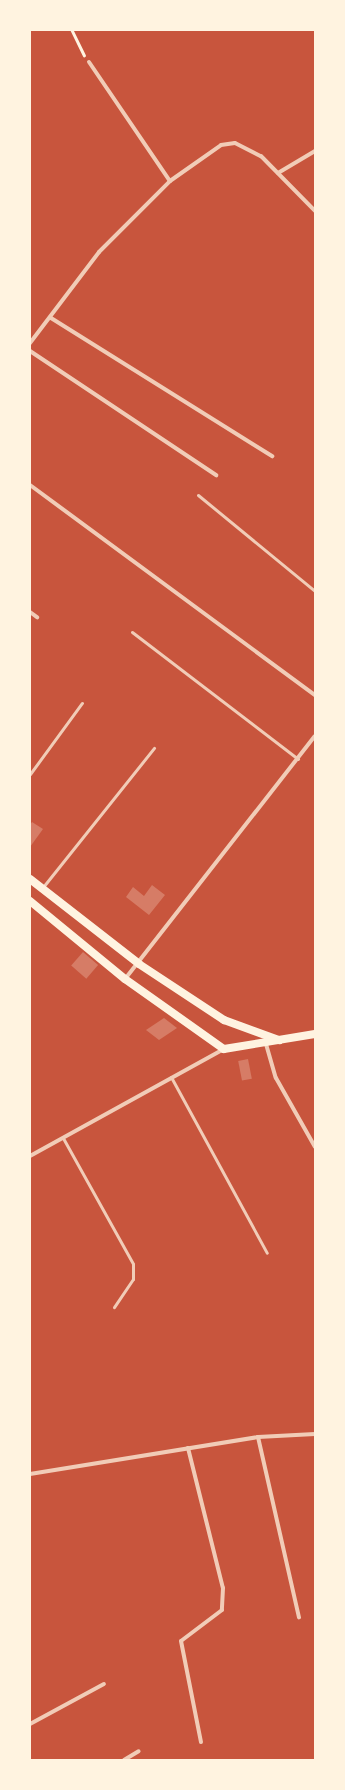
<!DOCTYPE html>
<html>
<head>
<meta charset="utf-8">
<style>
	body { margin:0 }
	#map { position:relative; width:345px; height:1790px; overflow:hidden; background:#c8553d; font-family:Bitter,serif }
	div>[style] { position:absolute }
	.building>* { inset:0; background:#d67c66; transform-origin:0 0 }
	.path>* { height:2.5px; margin:-1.25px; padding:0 1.25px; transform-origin:1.25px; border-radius:1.25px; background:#fff3e0 }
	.service>* { height:3px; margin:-1.5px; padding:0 1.5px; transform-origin:1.5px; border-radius:1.5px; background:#f1ccb7 }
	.minor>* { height:4px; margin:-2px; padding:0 2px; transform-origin:2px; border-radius:2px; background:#f1ccb7 }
	.secondary>* { height:8px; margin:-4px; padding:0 4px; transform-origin:4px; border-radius:4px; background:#fff3e0 }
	span { translate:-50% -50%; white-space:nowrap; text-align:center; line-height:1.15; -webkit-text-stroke:3px #fff3e0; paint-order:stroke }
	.frame { position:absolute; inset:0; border:31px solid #fff3e0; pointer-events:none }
</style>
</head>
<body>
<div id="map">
	<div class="building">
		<div style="clip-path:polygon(32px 822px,43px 829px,30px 847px,30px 825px)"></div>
		<div style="clip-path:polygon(152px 885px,165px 895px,149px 915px,126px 897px,133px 887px,144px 896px)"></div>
		<div style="left:83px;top:952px;width:20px;height:18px;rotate:41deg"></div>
		<div style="clip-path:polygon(164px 1018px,177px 1028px,159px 1040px,146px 1030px)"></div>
		<div style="left:248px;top:1059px;width:20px;height:10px;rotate:79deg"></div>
	</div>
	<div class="path">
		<div style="left:72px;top:30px;width:28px;rotate:64deg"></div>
	</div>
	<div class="service">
		<div style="left:198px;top:495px;width:151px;rotate:39.4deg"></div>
		<div style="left:132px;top:632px;width:209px;rotate:37.4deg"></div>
		<div style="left:30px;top:774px;width:88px;rotate:-53.8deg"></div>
		<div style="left:43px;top:887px;width:178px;rotate:-51.4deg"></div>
		<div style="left:171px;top:1077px;width:200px;rotate:61.4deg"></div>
		<div style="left:63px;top:1138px;width:144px;rotate:60.9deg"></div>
		<div style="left:133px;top:1264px;width:15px;rotate:90deg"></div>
		<div style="left:133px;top:1279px;width:34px;rotate:124deg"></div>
	</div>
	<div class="minor">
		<div style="left:89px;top:62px;width:144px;rotate:55.8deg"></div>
		<div style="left:278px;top:173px;width:43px;rotate:-30.7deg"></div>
		<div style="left:51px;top:318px;width:261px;rotate:32deg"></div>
		<div style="left:30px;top:343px;width:114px;rotate:-52.8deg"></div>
		<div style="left:99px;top:252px;width:100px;rotate:-45deg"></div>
		<div style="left:170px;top:181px;width:62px;rotate:-35.2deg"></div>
		<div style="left:221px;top:145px;width:14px;rotate:-8deg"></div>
		<div style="left:235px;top:143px;width:29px;rotate:27deg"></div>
		<div style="left:261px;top:156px;width:77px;rotate:45.5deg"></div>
		<div style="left:30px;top:351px;width:224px;rotate:33.7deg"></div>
		<div style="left:30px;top:485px;width:354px;rotate:36.4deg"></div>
		<div style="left:30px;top:612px;width:9px;rotate:36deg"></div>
		<div style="left:125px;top:979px;width:308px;rotate:-52deg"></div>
		<div style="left:266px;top:1044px;width:35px;rotate:74deg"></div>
		<div style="left:276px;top:1078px;width:79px;rotate:60.5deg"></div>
		<div style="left:30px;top:1156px;width:222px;rotate:-28.9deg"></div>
		<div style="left:258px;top:1437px;width:185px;rotate:77.2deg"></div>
		<div style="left:188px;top:1448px;width:144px;rotate:76deg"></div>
		<div style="left:223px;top:1588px;width:22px;rotate:93deg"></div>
		<div style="left:222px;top:1610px;width:51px;rotate:142.9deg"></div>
		<div style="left:181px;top:1641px;width:103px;rotate:78.8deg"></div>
		<div style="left:30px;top:1474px;width:231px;rotate:-9.2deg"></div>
		<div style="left:258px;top:1437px;width:57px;rotate:-3deg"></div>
		<div style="left:30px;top:1724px;width:84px;rotate:-28.4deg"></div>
		<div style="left:124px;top:1760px;width:17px;rotate:-31deg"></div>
	</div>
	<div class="secondary">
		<div style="left:30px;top:879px;width:138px;rotate:37.9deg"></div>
		<div style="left:139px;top:964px;width:102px;rotate:33.4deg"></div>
		<div style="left:224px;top:1020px;width:59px;rotate:20deg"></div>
		<div style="left:30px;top:901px;width:123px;rotate:39.4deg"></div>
		<div style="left:125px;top:979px;width:121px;rotate:35.3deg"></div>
		<div style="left:224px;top:1049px;width:92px;rotate:-9.4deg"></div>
	</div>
	<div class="frame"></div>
</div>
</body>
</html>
